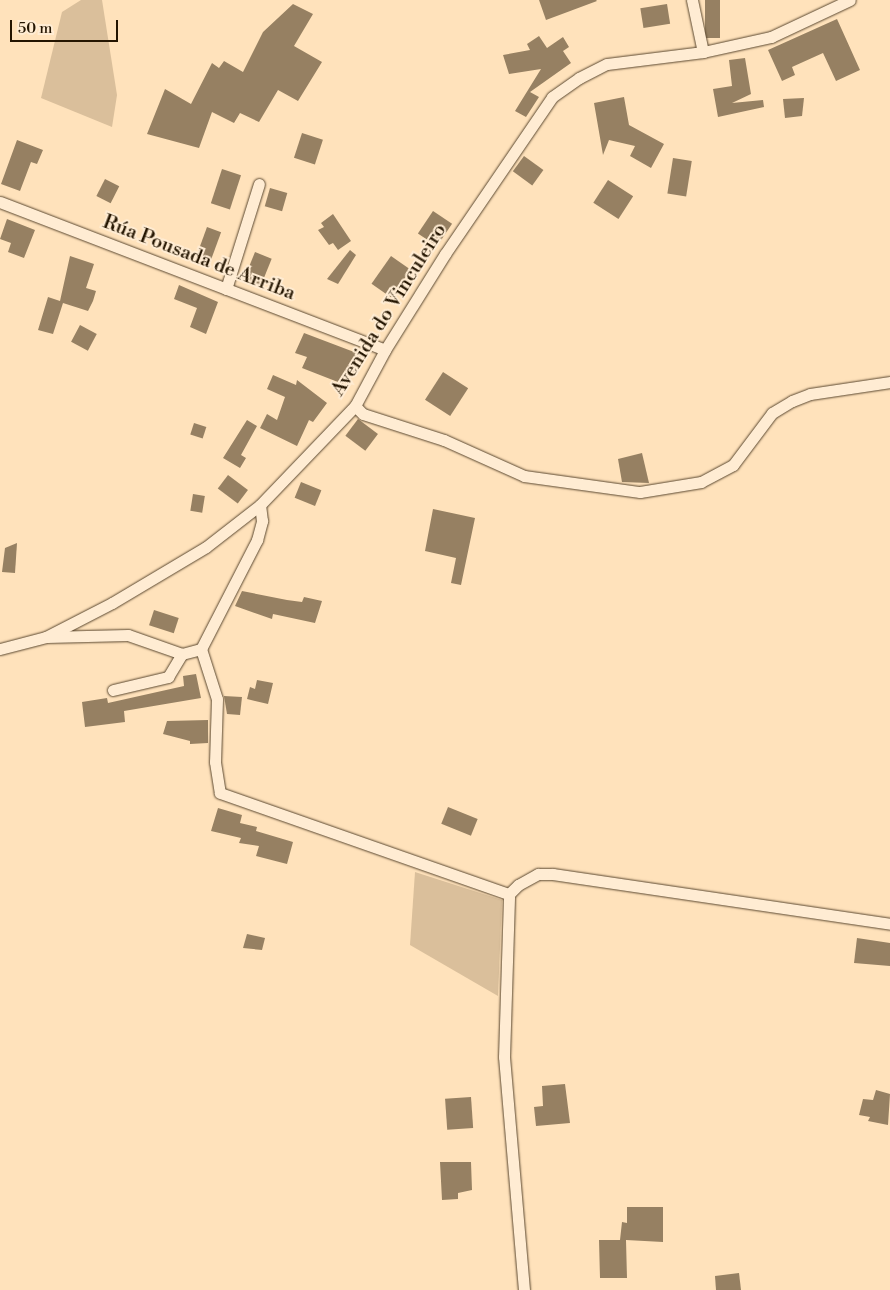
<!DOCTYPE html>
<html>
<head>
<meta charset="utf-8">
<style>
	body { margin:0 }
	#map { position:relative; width:890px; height:1290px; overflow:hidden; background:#ffe2bb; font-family:"Libre Bodoni",serif }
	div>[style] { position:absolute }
	.green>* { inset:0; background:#dabf9b }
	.building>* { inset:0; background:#968062; transform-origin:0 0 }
	.roads { filter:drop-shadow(0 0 1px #5b4830) drop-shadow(0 0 1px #5b4830) }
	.minor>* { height:11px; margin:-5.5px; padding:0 5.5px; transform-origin:5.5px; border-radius:5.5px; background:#ffecd3 }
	span { translate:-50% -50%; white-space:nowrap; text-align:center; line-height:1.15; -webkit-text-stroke:4px #ffecd3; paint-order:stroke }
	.street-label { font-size:20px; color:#241501 }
	.scale { position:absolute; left:10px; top:20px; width:108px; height:22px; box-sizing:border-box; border:2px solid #241501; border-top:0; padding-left:6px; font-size:15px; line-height:18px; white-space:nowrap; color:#241501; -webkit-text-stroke:4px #ffecd3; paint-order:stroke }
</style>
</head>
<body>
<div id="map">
	<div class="green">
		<div style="clip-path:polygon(81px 0,102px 0,117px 95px,112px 127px,41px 98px,62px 12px)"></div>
		<div style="clip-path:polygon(415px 872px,502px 900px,498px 996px,410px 945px)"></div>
	</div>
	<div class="building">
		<div style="clip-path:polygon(539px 0,596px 0,597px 1px,546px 20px)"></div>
		<div style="left:705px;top:0;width:15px;height:38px"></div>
		<div style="clip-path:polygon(293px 4px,313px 14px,294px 46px,322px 62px,298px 101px,278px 90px,259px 122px,240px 113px,234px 123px,212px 112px,199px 148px,147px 134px,165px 89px,191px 104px,212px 63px,219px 68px,224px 61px,243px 72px,263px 32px)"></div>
		<div style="left:667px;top:4px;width:20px;height:27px;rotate:81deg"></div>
		<div style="clip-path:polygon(837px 19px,860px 70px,836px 81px,823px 53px,792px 67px,795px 75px,782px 81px,768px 50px)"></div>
		<div style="clip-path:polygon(539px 36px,547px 48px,563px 37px,569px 47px,563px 51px,571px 63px,530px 92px,539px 97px,526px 117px,515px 111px,541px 69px,509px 74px,503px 55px,530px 50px,527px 44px)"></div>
		<div style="clip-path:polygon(745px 58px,751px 94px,732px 103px,763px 100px,764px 107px,718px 117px,713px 89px,732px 86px,729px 60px)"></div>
		<div style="clip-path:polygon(624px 97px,629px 125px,664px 144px,651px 168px,630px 156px,635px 146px,609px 140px,603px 155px,594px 103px)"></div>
		<div style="clip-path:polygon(804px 98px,802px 116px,785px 118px,783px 99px)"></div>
		<div style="left:302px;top:133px;width:22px;height:26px;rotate:18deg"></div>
		<div style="clip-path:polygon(17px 140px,43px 150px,37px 164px,31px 162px,20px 191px,1px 184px)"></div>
		<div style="left:524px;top:156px;width:24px;height:19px;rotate:36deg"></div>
		<div style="left:673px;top:158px;width:19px;height:36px;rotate:9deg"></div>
		<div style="left:222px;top:169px;width:20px;height:36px;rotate:18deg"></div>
		<div style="left:105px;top:179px;width:16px;height:19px;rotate:27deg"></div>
		<div style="left:608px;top:180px;width:30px;height:27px;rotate:33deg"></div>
		<div style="left:270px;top:188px;width:18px;height:19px;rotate:16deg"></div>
		<div style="left:433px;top:211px;width:23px;height:27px;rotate:34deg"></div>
		<div style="clip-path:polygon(333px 214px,351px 241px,338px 250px,333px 243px,329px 245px,318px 230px,324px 227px,321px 223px)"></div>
		<div style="clip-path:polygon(7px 219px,35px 230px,24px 258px,8px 252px,11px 243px,0 239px)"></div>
		<div style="left:207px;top:227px;width:15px;height:30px;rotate:20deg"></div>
		<div style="clip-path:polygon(350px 250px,356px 255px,338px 284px,327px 279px)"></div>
		<div style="left:255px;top:252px;width:18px;height:32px;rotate:22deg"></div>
		<div style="clip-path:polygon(70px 256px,94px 264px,86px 288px,96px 291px,93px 301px,88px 311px,63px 303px,53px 334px,38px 330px,48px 297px,60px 301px)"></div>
		<div style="left:391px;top:256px;width:24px;height:34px;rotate:35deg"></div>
		<div style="clip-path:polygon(179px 285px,218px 302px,206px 334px,190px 327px,197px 308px,174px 299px)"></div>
		<div style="left:80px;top:325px;width:19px;height:19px;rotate:28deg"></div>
		<div style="clip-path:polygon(304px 333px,362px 355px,355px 371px,347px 376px,343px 384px,302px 368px,307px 357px,295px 353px)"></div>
		<div style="left:443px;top:372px;width:30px;height:33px;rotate:33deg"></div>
		<div style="clip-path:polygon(273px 375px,296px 385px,297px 380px,327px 403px,313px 422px,309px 420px,297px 446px,260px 428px,267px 414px,277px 420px,285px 397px,267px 389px)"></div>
		<div style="left:358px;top:419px;width:25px;height:21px;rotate:37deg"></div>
		<div style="clip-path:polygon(247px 420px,257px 426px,241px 455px,246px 458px,240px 468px,223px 458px)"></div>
		<div style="left:194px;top:423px;width:13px;height:12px;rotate:18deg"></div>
		<div style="clip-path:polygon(642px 453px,649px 483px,622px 482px,618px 459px)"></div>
		<div style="left:228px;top:475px;width:25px;height:17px;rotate:37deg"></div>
		<div style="left:301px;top:482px;width:22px;height:17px;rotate:22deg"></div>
		<div style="left:193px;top:494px;width:12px;height:17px;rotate:9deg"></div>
		<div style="clip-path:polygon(433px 509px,475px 518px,461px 585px,451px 583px,456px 558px,425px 551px)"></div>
		<div style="clip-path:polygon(17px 543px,15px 573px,2px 572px,5px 548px)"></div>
		<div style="clip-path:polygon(242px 591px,287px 600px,302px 602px,304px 597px,322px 601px,315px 623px,273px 614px,272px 619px,235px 606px)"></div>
		<div style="left:154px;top:610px;width:26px;height:16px;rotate:18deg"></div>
		<div style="clip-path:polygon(196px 674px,201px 698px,124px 711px,125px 722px,85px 727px,82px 702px,107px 698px,108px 703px,184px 686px,183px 676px)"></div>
		<div style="clip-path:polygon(257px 680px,273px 683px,268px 704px,247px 699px,250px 687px,255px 689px)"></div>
		<div style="clip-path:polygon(224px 696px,242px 697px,240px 715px,227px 714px)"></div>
		<div style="clip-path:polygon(208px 720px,208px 743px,190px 744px,190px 741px,163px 734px,167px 721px)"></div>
		<div style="left:448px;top:807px;width:32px;height:18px;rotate:22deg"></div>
		<div style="clip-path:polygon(218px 808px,242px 815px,240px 823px,257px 827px,256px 831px,293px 842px,287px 864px,256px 856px,259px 846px,239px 843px,241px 838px,211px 831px)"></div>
		<div style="clip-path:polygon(247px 934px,265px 938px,262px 950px,243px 948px)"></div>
		<div style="clip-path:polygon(857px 938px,890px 943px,890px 966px,854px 963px)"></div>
		<div style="clip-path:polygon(565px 1084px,570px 1123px,536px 1126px,534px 1107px,543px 1106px,542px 1086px)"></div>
		<div style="clip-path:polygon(876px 1090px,890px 1094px,888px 1125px,868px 1121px,870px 1117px,859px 1115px,863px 1099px,873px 1100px)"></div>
		<div style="left:471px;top:1097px;width:31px;height:26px;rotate:86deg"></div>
		<div style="clip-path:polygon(440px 1162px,471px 1162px,472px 1190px,458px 1193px,458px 1199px,442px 1200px)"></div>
		<div style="clip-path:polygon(627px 1207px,663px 1207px,663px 1242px,626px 1240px,627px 1278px,600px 1278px,599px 1240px,620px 1240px,622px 1222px,627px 1223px)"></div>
		<div style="clip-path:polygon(739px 1273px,741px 1290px,716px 1290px,715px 1276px)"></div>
	</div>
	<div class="roads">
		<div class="minor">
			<div style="left:692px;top:0;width:53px;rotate:78.1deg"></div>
			<div style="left:0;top:202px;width:412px;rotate:21deg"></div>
			<div style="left:226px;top:289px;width:110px;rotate:-72.6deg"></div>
			<div style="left:355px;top:406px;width:11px;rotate:45deg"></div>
			<div style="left:363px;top:414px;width:85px;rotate:17.8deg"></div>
			<div style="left:444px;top:440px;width:88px;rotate:24.2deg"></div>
			<div style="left:524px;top:476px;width:117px;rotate:7.9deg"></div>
			<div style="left:640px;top:492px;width:62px;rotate:-9.3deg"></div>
			<div style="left:701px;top:482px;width:36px;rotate:-28deg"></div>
			<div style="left:733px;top:465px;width:65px;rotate:-53.1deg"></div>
			<div style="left:772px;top:413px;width:23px;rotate:-31deg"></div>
			<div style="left:792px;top:401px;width:19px;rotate:-21deg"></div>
			<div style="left:810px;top:394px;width:81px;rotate:-8.5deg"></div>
			<div style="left:46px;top:637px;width:82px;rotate:-1.4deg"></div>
			<div style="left:128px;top:635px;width:57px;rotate:19.4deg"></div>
			<div style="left:182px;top:654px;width:20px;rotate:-15deg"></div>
			<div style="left:201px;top:649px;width:123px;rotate:-62.8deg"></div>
			<div style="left:257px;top:540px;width:20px;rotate:-75deg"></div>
			<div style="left:262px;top:521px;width:16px;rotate:-97deg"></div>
			<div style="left:0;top:649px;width:48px;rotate:-14.6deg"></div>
			<div style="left:46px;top:637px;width:74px;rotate:-27.3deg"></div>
			<div style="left:112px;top:603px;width:109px;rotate:-30.8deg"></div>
			<div style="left:206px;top:547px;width:68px;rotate:-37.9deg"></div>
			<div style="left:260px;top:505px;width:137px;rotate:-46.2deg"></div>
			<div style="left:355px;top:406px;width:64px;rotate:-61.8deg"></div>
			<div style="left:385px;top:350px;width:113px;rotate:-58deg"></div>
			<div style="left:445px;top:254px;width:190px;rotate:-55.7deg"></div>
			<div style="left:552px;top:97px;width:33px;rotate:-35deg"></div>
			<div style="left:579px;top:78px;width:31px;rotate:-27deg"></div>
			<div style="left:607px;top:64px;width:97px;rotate:-7.1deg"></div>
			<div style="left:703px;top:52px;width:70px;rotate:-12.4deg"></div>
			<div style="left:771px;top:37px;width:87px;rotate:-25.1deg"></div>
			<div style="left:201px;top:649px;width:52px;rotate:72.3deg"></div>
			<div style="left:217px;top:699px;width:63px;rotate:91.8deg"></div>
			<div style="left:215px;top:762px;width:31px;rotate:81deg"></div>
			<div style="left:220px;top:793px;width:306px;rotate:19.3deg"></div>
			<div style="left:113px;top:690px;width:57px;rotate:-13.3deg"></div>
			<div style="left:168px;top:677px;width:27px;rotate:-59deg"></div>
			<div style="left:524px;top:1290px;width:234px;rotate:-94.9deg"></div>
			<div style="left:504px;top:1057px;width:163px;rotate:-88.2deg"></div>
			<div style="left:509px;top:894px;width:13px;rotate:-45deg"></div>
			<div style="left:518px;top:885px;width:23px;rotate:-29deg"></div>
			<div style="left:538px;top:874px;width:15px"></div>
			<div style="left:553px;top:874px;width:341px;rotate:8.4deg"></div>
		</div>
	</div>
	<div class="street-label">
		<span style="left:199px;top:258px;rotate:21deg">Rúa Pousada de Arriba</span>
		<span style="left:389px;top:310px;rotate:-58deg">Avenida do Vinculeiro</span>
	</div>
	<div class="scale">50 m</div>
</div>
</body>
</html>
